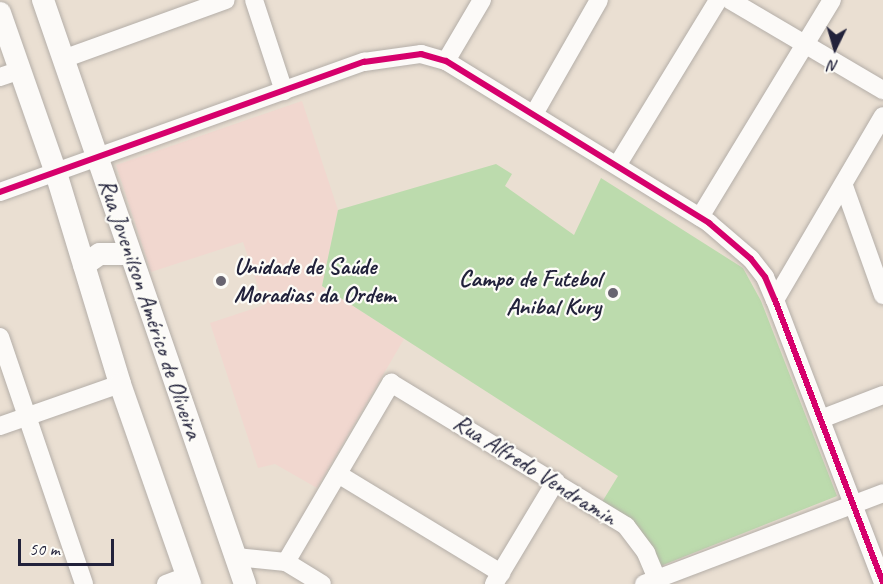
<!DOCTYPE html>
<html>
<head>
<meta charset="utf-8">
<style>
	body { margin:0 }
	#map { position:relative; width:883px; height:584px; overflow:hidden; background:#eadfd2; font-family:Caveat,sans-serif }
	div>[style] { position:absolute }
	.built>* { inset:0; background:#f1d7cf }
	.green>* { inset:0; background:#bcdbad }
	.roads { filter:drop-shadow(0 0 2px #b4aea8) drop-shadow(0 0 2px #b4aea8) }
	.minor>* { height:18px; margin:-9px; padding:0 9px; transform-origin:9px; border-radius:9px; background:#fcfaf8 }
	.major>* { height:22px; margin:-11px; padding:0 11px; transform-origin:11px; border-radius:11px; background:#fcfaf8 }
	.cycleway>* { height:6px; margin:-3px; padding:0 3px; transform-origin:3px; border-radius:3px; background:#d6006c }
	.dots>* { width:16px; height:16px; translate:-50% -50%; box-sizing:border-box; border:3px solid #fdfcf7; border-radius:50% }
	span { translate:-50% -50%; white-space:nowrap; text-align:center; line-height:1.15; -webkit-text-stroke:4.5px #fdfcf7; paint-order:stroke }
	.poi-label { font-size:24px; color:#22223b; font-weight:700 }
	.left { translate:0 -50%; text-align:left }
	.right { translate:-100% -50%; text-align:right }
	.street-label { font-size:24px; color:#22223b }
	.north { position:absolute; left:805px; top:18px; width:60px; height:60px; -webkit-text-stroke:4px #fdfcf7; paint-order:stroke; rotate:185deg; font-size:16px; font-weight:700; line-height:24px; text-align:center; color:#22223b }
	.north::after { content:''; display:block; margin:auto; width:21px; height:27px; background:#22223b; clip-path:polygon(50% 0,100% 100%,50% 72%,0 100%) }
	.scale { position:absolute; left:18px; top:539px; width:96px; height:27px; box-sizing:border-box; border:3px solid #22223b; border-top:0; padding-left:8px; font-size:18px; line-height:21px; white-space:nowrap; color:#22223b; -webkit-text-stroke:4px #fdfcf7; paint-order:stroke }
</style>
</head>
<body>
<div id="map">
	<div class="built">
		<div style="clip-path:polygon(302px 101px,338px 210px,322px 286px,404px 339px,317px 488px,275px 464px,258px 468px,210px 323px,264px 305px,243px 242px,151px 272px,116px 165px)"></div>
	</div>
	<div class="green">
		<div style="clip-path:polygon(496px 164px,512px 174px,505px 186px,574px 235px,601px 178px,743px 268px,761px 301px,837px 496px,658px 567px,639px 527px,602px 502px,618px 476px,322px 286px,338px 210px)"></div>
	</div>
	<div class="roads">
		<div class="minor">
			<div style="left:254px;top:0;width:96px;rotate:71.8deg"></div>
			<div style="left:730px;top:0;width:178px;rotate:30.5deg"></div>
			<div style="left:63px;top:59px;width:173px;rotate:-19.9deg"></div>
			<div style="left:446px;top:61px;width:71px;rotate:-59.5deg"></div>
			<div style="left:0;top:77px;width:21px;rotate:-19deg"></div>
			<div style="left:534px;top:114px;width:131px;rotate:-60.3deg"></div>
			<div style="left:618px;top:164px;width:192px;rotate:-58.6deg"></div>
			<div style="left:844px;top:186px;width:116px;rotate:70.3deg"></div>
			<div style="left:0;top:192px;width:387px;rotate:-19.7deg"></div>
			<div style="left:364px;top:62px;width:58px;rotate:-8deg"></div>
			<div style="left:421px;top:54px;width:26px;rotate:16deg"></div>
			<div style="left:446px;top:61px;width:309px;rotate:31.6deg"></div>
			<div style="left:709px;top:223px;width:55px;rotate:40.6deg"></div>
			<div style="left:751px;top:259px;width:23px;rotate:52deg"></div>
			<div style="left:765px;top:277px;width:25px;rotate:67deg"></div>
			<div style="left:775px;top:300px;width:303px;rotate:69.1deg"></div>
			<div style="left:700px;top:217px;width:254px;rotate:-58.7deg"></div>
			<div style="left:775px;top:300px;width:213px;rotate:-59.6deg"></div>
			<div style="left:0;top:337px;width:261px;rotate:71.2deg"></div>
			<div style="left:821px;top:419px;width:66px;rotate:-21.2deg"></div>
			<div style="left:0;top:426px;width:127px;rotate:-19.3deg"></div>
			<div style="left:338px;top:474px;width:191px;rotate:31.3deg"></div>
			<div style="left:236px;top:557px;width:50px;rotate:5.7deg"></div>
			<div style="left:286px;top:562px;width:42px;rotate:31.4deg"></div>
			<div style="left:286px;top:562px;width:208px;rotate:-59.6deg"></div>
			<div style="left:391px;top:383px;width:275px;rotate:31.3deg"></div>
			<div style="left:626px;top:526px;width:34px;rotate:53deg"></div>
			<div style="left:646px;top:553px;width:28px;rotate:67deg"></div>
			<div style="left:166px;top:584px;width:22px;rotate:-21deg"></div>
			<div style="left:494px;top:584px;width:120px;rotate:-59deg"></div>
			<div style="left:644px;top:584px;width:256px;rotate:-20.8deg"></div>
		</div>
		<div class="major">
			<div style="left:43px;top:0;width:618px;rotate:70.92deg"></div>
			<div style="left:0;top:13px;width:170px;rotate:70.7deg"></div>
			<div style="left:56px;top:173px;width:220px;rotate:73.1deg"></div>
			<div style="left:120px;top:384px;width:212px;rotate:70.7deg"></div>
			<div style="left:84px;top:265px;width:19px;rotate:-35deg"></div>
			<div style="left:100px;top:254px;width:29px"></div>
		</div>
	</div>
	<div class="cycleway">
		<div style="left:0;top:192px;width:387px;rotate:-19.7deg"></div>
		<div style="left:364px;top:62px;width:58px;rotate:-8deg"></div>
		<div style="left:421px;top:54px;width:26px;rotate:16deg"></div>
		<div style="left:446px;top:61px;width:309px;rotate:31.6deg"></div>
		<div style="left:709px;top:223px;width:55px;rotate:40.6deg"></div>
		<div style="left:751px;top:259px;width:23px;rotate:52deg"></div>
		<div style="left:765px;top:277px;width:25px;rotate:67deg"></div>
		<div style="left:775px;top:300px;width:303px;rotate:69.1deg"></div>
	</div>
	<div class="dots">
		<div style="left:221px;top:281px;background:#686470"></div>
		<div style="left:613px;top:293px;background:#686470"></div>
	</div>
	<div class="poi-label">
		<span class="left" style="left:234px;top:281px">Unidade de Saúde<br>Moradias da Ordem</span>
		<span class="right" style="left:601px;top:293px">Campo de Futebol<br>Anibal Kury</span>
	</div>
	<div class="street-label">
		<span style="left:150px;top:309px;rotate:71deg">Rua Jovenilson Américo de Oliveira</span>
		<span style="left:535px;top:470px;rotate:32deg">Rua Alfredo Vendramin</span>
	</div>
	<div class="north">N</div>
	<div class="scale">50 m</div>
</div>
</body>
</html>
